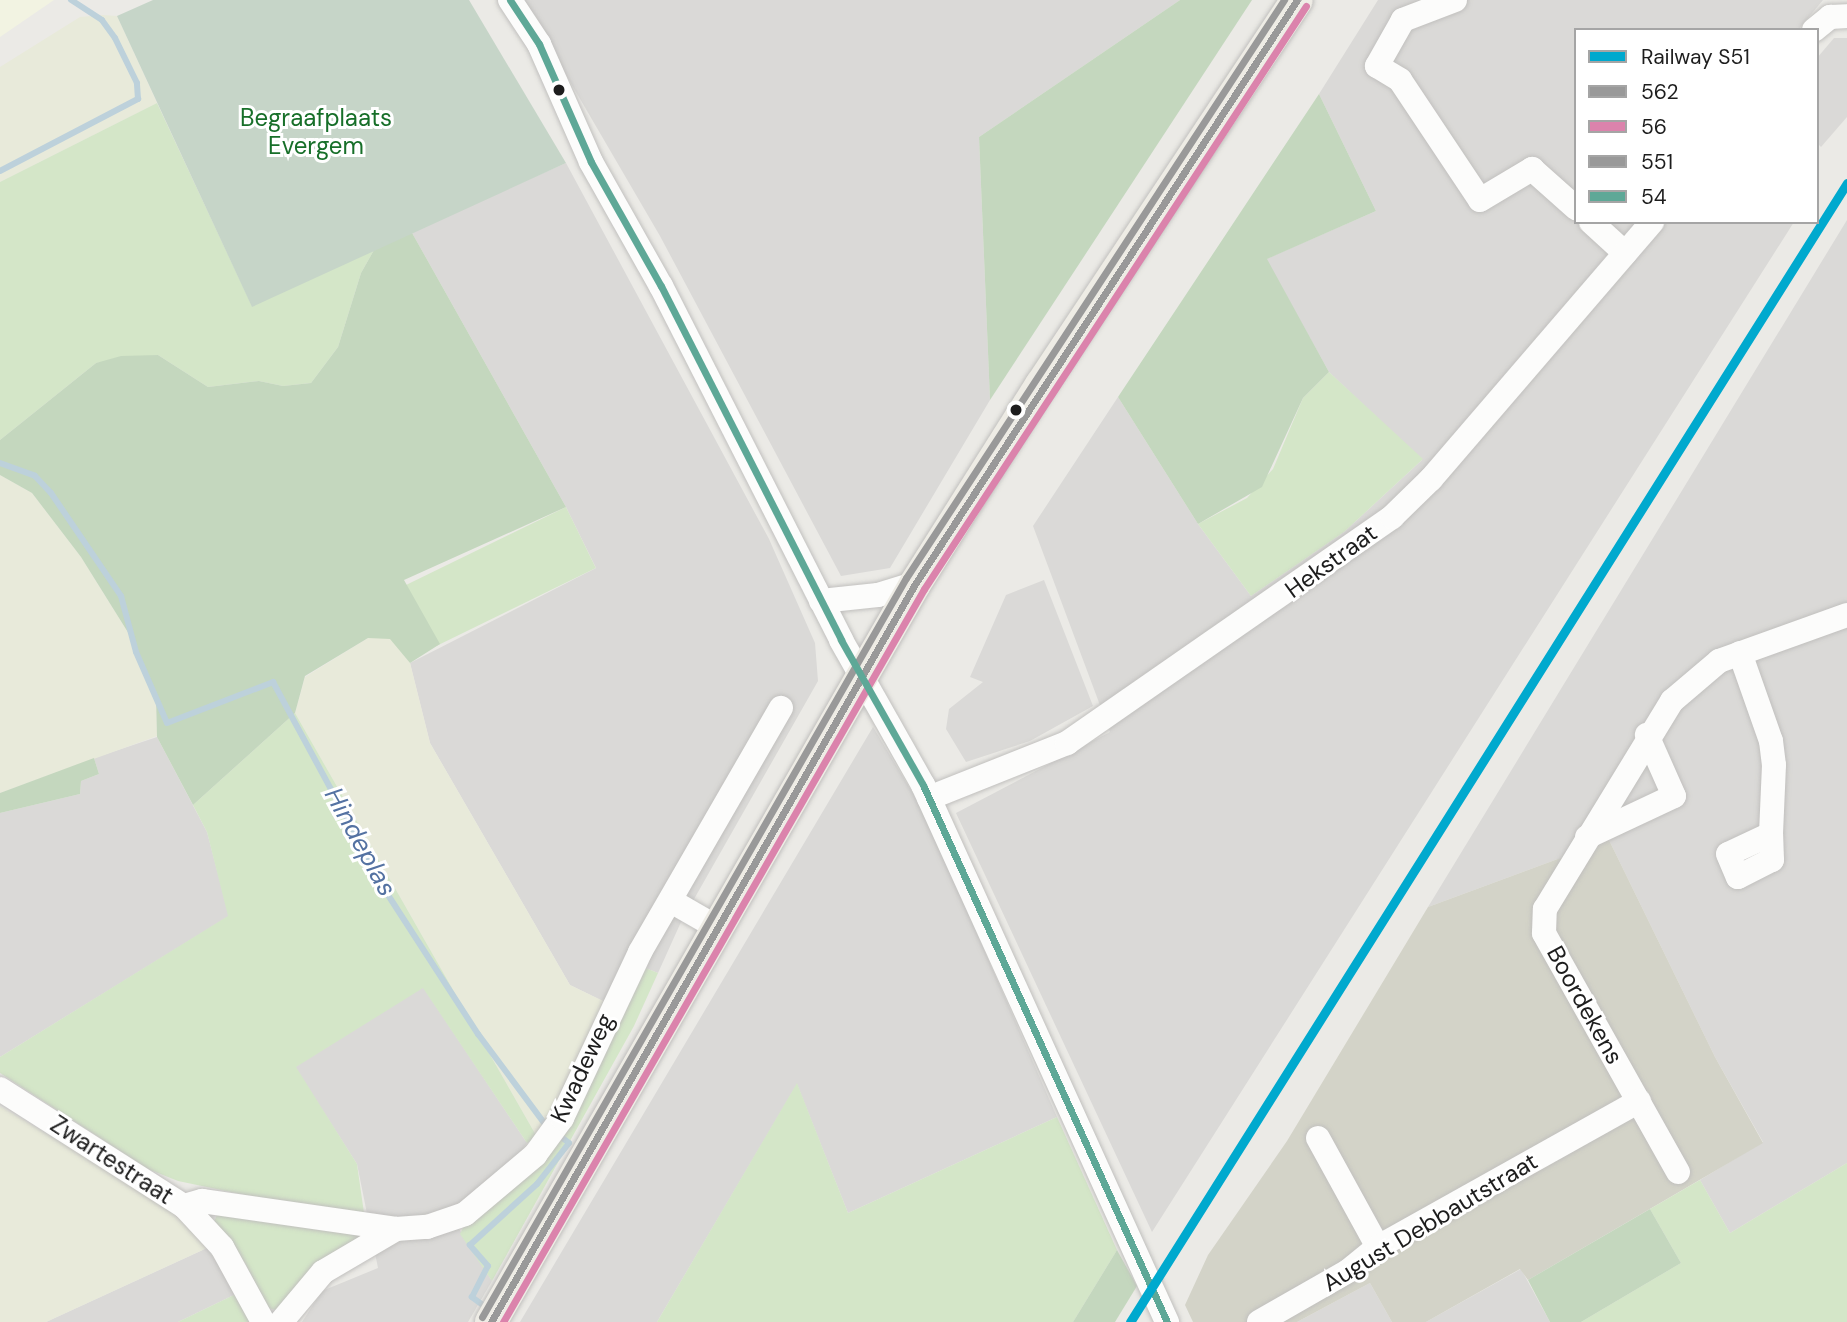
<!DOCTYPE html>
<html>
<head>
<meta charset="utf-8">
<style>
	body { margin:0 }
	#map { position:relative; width:1847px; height:1322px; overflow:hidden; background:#ebeae6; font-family:"DM Sans",sans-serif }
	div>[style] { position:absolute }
	.residential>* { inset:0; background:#dad9d7 }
	.education>* { inset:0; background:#f2f3e2 }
	.construction>* { inset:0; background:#d3d3c8 }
	.farmland>* { inset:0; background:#e8eada }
	.grass>* { inset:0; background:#d4e6c8; transform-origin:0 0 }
	.forest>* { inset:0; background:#c4d7be }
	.cemetery>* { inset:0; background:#c6d5c8 }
	.stream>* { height:6px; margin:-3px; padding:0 3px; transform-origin:3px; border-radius:3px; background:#bdd1db }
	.roads { filter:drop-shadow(0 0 2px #c1c0be) drop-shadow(0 0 2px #c1c0be) }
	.minor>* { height:24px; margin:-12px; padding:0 12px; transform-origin:12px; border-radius:12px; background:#fcfcfb }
	.major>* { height:32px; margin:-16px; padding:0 16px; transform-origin:16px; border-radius:16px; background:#eeece5 }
	.bus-1>* { height:7px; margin:-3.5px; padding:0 3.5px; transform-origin:3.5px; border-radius:3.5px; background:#999 }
	.bus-2>* { height:7px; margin:-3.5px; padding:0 3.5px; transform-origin:3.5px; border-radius:3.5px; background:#db83ac }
	.bus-3>* { height:7px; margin:-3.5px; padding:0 3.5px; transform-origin:3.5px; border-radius:3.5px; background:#999 }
	.bus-4>* { height:7px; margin:-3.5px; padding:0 3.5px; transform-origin:3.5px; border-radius:3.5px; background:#5ea897 }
	.rail-1>* { height:9px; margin:-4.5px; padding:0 4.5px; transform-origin:4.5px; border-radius:4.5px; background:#00a9ce }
	.dots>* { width:19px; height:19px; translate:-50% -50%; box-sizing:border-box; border:4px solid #fff; border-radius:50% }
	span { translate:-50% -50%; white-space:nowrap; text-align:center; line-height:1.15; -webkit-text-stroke:6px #fff; paint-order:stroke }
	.park-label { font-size:24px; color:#176f29 }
	.street-label { font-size:24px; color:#1d1d1d }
	.water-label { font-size:26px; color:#5472a2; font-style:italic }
	.legend { position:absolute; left:1574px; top:28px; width:245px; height:196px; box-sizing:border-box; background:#fff; border:2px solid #a5a5a5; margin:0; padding:9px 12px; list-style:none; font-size:21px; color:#1d1d1d }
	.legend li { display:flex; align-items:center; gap:14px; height:35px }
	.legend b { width:35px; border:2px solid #a5a5a5 }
</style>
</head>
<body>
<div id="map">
	<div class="residential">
		<div style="clip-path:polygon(516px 0,1180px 0,979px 137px,990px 400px,890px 568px,841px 576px,660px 236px,555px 56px)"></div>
		<div style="clip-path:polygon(1378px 0,1823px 0,1798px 30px,1576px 30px,1576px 222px,1794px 222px,1152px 1232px,956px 813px,1110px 732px,1033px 526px,1118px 397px,1198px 524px,1251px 596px,1344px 532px,1422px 460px,1329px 372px,1266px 259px,1376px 211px,1319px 94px)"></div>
		<div style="clip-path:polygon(1834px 38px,1847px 38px,1847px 117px,1821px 147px,1817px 143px,1817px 58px)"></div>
		<div style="clip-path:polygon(566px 163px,769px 539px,815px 643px,818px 681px,681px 922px,658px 973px,643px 967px,605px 1002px,570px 985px,430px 743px,410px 663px,596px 568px,566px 507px,411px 231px)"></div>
		<div style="clip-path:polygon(1847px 220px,1847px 1163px,1730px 1233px,1700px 1180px,1763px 1142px,1715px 1057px,1609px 840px,1428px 907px)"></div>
		<div style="clip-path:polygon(1044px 580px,1093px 706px,1030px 741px,966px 762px,946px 729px,949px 709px,983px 682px,970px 677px,1006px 595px)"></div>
		<div style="clip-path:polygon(873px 727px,924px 812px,1057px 1117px,848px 1213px,797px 1084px,657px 1322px,520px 1322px)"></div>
		<div style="clip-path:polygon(157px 737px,207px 832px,229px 916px,0 1057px,0 813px,80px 794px,81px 781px,99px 774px,94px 758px)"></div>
		<div style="clip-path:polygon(423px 987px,527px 1143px,508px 1170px,449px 1213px,492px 1281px,468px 1322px,302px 1322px,322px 1291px,378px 1268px,357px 1164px,295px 1067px)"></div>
		<div style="clip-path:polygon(207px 1248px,238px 1293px,178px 1322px,46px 1322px)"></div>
		<div style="clip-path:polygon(1521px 1269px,1550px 1322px,1426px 1322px)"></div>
		<div style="clip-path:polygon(1370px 1283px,1392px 1322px,1297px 1322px)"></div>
	</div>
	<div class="education">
		<div style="clip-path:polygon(0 0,54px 0,0 37px)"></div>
	</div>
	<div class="construction">
		<div style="clip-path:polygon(1609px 840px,1715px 1057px,1763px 1143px,1528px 1280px,1520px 1269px,1426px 1322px,1392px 1322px,1370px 1283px,1297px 1322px,1193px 1322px,1185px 1305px,1208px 1255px,1287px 1141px,1428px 907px)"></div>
	</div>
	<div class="farmland">
		<div style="clip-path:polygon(103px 15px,117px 16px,157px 103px,0 182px,0 67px,80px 17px)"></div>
		<div style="clip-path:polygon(0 475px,32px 493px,81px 557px,129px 634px,156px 697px,157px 736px,0 793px)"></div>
		<div style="clip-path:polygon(368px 638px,390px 638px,410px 663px,430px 743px,570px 985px,605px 1002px,551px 1117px,537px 1137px,295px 713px,305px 677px)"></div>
		<div style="clip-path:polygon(0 1106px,171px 1208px,207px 1248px,46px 1322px,0 1322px)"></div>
	</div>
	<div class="grass">
		<div style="clip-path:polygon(157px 103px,252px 306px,374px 250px,361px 273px,338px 347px,311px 383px,283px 386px,259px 381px,208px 387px,158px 355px,96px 363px,0 440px,0 182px)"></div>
		<div style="clip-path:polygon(1329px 372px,1423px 459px,1344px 532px,1251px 596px,1198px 524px,1247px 498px,1273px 469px,1303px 398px)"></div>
		<div style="left:566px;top:507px;width:68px;height:178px;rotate:64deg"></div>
		<div style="clip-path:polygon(295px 713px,537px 1137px,527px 1143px,423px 988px,296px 1067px,357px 1164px,365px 1220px,178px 1181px,148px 1169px,0 1073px,0 1057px,228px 916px,207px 832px,193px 805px)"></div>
		<div style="clip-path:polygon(643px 967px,658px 973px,634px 1026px,492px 1281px,460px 1234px,468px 1217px,497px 1199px)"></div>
		<div style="clip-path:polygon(797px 1083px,848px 1213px,1057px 1117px,1117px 1250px,1073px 1322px,657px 1322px)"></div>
		<div style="clip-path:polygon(1847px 1163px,1847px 1322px,1581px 1322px,1681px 1263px,1650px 1209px,1700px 1180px,1730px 1233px)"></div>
		<div style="clip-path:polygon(218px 1212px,367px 1232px,276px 1310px,268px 1308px,245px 1263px,214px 1222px)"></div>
		<div style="clip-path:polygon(238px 1293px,253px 1322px,178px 1322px)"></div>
	</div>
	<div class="forest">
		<div style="clip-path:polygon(1180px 0,1252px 0,990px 400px,979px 137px)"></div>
		<div style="clip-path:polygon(1319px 94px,1376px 211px,1267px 259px,1329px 372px,1303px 398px,1262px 487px,1198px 524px,1118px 397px)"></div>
		<div style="clip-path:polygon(411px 231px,566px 507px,404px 580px,440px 644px,410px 663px,390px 639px,368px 638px,305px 676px,295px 713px,193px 805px,157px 737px,156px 697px,129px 634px,81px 557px,32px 493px,0 475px,0 440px,96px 363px,121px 356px,158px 355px,208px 387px,259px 381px,283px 386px,311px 383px,338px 347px,361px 273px,374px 250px)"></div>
		<div style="clip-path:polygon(94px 758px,99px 774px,81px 781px,80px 794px,0 813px,0 793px)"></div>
		<div style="clip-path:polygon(1650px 1209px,1681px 1263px,1581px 1322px,1550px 1322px,1528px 1280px)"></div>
		<div style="clip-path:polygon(1117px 1250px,1137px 1286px,1115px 1322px,1073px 1322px)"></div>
	</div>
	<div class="cemetery">
		<div style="clip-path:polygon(153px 0,469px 0,566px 163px,252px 307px,117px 16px)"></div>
	</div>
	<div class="stream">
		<div style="left:0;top:171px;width:156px;rotate:-27.6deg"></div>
		<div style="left:138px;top:99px;width:16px;rotate:-94deg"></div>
		<div style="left:137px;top:83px;width:50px;rotate:-116.1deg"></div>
		<div style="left:115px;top:38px;width:22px;rotate:-126deg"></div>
		<div style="left:102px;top:20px;width:37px;rotate:-147deg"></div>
		<div style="left:0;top:463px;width:37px;rotate:20deg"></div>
		<div style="left:35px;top:476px;width:23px;rotate:47deg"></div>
		<div style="left:51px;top:493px;width:125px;rotate:55.8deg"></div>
		<div style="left:121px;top:596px;width:58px;rotate:75deg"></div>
		<div style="left:136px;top:652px;width:77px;rotate:66.4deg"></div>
		<div style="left:167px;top:723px;width:114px;rotate:-21.1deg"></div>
		<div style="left:273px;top:682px;width:242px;rotate:61.6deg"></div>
		<div style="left:388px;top:895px;width:166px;rotate:57.1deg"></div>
		<div style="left:478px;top:1034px;width:116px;rotate:53.4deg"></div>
		<div style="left:487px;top:1308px;width:19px;rotate:-144deg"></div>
		<div style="left:472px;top:1297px;width:35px;rotate:-63deg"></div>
		<div style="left:488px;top:1266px;width:28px;rotate:-131deg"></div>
		<div style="left:470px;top:1245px;width:91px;rotate:-42.3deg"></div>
		<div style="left:537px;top:1184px;width:52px;rotate:-52deg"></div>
		<div style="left:569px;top:1143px;width:16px;rotate:-142deg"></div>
	</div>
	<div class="roads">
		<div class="minor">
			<div style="left:510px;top:0;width:53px;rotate:56.6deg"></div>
			<div style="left:539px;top:44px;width:129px;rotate:66.2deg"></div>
			<div style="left:591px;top:162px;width:142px;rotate:60.6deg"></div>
			<div style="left:661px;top:286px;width:397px;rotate:63deg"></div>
			<div style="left:841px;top:640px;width:167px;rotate:60.5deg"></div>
			<div style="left:923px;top:785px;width:590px;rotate:65.56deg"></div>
			<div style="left:1455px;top:0;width:56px;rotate:159deg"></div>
			<div style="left:1403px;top:20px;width:53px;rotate:119.5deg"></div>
			<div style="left:1377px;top:66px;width:27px;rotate:31deg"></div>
			<div style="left:1400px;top:80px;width:144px;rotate:56.3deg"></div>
			<div style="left:1480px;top:200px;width:61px;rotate:-30.8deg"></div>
			<div style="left:1532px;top:169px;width:59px;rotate:41.6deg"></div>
			<div style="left:1814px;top:30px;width:21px;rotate:-39deg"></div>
			<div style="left:1830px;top:17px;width:17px;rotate:-3deg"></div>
			<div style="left:1591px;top:222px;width:46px;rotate:42.4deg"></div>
			<div style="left:821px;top:601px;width:57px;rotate:-6deg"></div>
			<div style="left:878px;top:595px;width:39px;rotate:-17deg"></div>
			<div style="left:1740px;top:653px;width:93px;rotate:70.6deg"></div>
			<div style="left:1771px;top:741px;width:24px;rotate:83deg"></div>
			<div style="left:1774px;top:765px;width:69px;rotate:92.5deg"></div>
			<div style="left:1771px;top:834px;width:47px;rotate:155.1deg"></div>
			<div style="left:1728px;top:854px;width:25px;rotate:67deg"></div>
			<div style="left:1738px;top:877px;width:38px;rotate:-27deg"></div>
			<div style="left:1772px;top:860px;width:26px;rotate:-92deg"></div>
			<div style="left:929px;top:798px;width:149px;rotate:-21.7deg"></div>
			<div style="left:1067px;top:743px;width:396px;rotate:-34.8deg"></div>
			<div style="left:1392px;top:517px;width:54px;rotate:-44.3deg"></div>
			<div style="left:1431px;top:479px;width:339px;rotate:-49.3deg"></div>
			<div style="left:1587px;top:837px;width:96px;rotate:-25.2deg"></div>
			<div style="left:1674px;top:796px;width:67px;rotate:-113.9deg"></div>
			<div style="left:671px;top:901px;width:54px;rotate:29.9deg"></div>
			<div style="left:0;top:1089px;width:218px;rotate:32.5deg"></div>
			<div style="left:184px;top:1206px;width:56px;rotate:47.2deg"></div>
			<div style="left:222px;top:1247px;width:85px;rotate:61.3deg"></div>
			<div style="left:1318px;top:1138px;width:124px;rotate:61.2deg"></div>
			<div style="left:1678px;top:1172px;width:274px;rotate:-119.3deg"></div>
			<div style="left:1544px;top:933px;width:24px;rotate:-88deg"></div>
			<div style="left:1545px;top:909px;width:244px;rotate:-58.6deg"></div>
			<div style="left:1672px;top:701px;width:62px;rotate:-40.4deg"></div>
			<div style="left:1719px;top:661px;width:136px;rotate:-19.8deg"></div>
			<div style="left:184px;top:1206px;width:19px;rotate:-16deg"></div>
			<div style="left:202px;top:1201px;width:196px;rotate:8.2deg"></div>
			<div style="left:281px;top:1322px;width:65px;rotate:-50deg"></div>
			<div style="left:323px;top:1272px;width:85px;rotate:-30.5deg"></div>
			<div style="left:396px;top:1229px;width:31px;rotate:-4deg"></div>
			<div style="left:427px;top:1227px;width:40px;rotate:-18.9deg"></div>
			<div style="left:465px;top:1214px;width:92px;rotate:-40.1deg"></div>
			<div style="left:535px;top:1155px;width:46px;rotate:-53.9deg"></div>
			<div style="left:562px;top:1118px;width:183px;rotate:-64.8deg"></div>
			<div style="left:640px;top:952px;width:282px;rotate:-60deg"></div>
			<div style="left:1259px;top:1322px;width:103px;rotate:-29.8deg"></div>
			<div style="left:1348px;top:1271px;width:38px;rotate:-39deg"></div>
			<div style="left:1378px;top:1247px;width:299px;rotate:-29.2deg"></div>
		</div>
		<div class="major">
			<div style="left:491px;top:1322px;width:851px;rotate:-60.12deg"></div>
			<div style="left:915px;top:584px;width:236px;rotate:-57.7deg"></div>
			<div style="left:1041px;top:385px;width:462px;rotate:-56.4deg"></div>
		</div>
	</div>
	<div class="bus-1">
		<div style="left:491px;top:1322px;width:851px;rotate:-60.12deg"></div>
		<div style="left:915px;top:584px;width:698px;rotate:-56.81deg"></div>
	</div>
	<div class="bus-2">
		<div style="left:503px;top:1322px;width:845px;rotate:-60.13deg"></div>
		<div style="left:924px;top:589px;width:697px;rotate:-56.77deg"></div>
	</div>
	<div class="bus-3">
		<div style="left:482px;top:1317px;width:852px;rotate:-60.16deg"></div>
		<div style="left:906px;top:578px;width:691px;rotate:-56.82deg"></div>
	</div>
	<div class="bus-4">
		<div style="left:510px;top:0;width:53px;rotate:56.6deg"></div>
		<div style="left:539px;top:44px;width:129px;rotate:66.2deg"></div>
		<div style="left:591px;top:162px;width:142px;rotate:60.6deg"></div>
		<div style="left:661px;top:286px;width:397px;rotate:63deg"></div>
		<div style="left:841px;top:640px;width:167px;rotate:60.5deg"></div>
		<div style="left:923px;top:785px;width:590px;rotate:65.56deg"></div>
	</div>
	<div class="rail-1">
		<div style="left:1130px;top:1322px;width:1346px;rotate:-57.81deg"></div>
	</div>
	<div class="dots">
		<div style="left:559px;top:90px;background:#1d1d1d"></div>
		<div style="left:1016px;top:410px;background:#1d1d1d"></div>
	</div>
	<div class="park-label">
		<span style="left:316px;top:132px">Begraafplaats<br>Evergem</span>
	</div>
	<div class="street-label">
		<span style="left:1331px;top:561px;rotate:-36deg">Hekstraat</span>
		<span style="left:1585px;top:1005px;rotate:61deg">Boordekens</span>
		<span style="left:582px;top:1068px;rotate:-65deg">Kwadeweg</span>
		<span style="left:112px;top:1160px;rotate:33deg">Zwartestraat</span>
		<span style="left:1430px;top:1222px;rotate:-31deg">August Debbautstraat</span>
	</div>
	<div class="water-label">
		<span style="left:360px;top:842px;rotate:61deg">Hindeplas</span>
	</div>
	<ul class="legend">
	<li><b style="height:9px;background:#00a9ce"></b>Railway S51</li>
	<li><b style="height:9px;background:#999"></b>562</li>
	<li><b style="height:9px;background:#db83ac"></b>56</li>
	<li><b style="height:9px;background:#999"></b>551</li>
	<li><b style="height:9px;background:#5ea897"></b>54</li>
	</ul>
</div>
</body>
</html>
